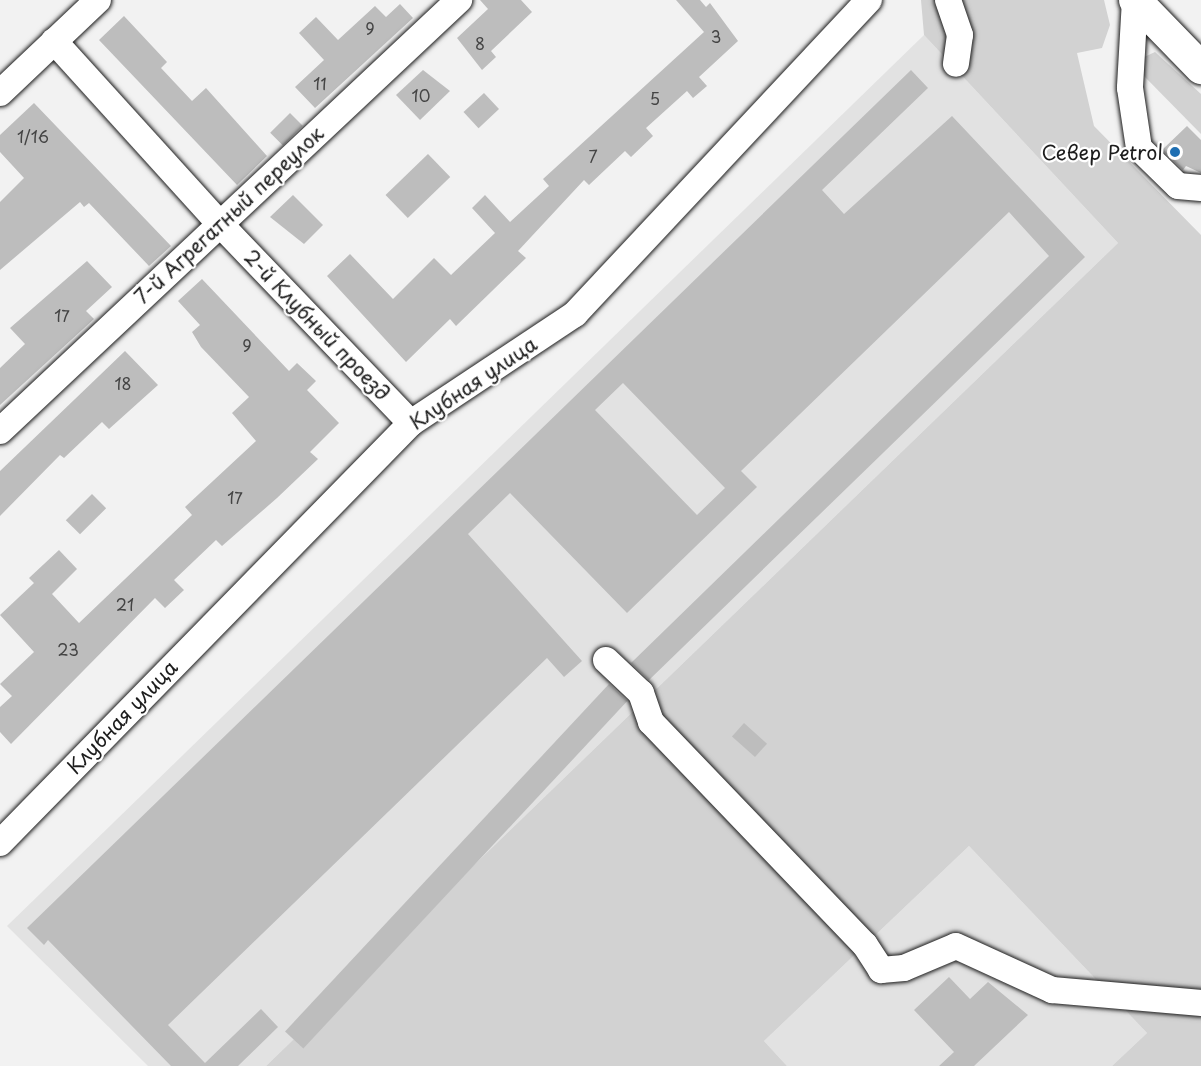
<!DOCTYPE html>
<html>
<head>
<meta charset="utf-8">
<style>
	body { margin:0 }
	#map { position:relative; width:1201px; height:1066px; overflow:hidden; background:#f2f2f2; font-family:"Playpen Sans",sans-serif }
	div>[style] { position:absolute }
	.built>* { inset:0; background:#e2e2e2 }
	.green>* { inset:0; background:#d2d2d2 }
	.building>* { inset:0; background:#bdbdbd; transform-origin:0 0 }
	.roads { filter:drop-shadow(0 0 2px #1c1c1c) drop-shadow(0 0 2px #1c1c1c) }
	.minor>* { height:26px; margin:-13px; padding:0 13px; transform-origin:13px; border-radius:13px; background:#fff }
	.major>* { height:32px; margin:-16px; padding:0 16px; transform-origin:16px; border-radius:16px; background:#fff }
	.dots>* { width:16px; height:16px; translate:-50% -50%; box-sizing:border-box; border:3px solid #fff; border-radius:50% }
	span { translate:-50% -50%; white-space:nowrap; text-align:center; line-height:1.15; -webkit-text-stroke:4.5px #fff; paint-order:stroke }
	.number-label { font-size:16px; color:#444 }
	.number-label span { -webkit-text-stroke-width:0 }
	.poi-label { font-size:20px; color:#1c1c1c }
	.right { translate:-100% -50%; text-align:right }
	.street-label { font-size:20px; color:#1c1c1c }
</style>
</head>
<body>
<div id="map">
	<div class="built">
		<div style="clip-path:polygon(924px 35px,1118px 243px,266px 1066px,148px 1066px,7px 926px)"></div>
		<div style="clip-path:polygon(969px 846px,1147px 1033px,1112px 1066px,787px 1066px,764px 1041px)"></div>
	</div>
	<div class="green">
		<div style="clip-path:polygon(921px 0,1104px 0,1110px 25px,1102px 48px,1077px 53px,1094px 126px,1201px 235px,1201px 1066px,1112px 1066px,1147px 1033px,969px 846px,764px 1041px,787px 1066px,266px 1066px,1118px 243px,924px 35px)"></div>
		<div style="clip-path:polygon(1155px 52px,1201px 94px,1201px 134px,1142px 74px,1142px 58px)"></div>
	</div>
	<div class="building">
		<div style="clip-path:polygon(480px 0,521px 0,532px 12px,491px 51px,496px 57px,482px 70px,457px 38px,488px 9px)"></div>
		<div style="clip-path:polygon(676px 0,700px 0,706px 7px,710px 3px,738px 41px,699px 77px,707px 86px,693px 98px,687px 91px,646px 128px,653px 136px,631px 157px,625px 151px,589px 185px,584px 180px,518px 251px,526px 258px,456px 326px,450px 319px,406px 362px,327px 276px,350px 254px,393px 299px,434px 258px,451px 275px,495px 233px,472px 208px,485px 195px,510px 222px,549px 186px,543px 179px,704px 32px)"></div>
		<div style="clip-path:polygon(400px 4px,413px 18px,315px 108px,295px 87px,324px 60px,299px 33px,316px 17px,338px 40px,375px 6px,386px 17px)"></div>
		<div style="clip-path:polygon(124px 16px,167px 62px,161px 68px,192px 101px,206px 88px,267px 156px,237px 185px,99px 40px)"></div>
		<div style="clip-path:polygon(423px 70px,450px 91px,420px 120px,396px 95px)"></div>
		<div style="clip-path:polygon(evenodd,911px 70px,928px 88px,822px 190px,844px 214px,952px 116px,1085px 257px,649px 680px,631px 663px,1049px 256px,1009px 212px,741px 471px,757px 487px,627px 613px,510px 493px,468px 534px,582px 661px,564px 677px,547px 658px,168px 1025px,205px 1063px,261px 1009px,278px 1027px,238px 1066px,171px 1066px,48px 940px,44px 945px,27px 928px,911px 70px,623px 383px,725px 488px,697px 515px,595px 410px,623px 383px)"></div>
		<div style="left:484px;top:93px;width:22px;height:28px;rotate:47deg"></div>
		<div style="clip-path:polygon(34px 103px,171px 246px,149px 266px,89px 203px,84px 207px,80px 202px,0 270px,0 202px,24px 178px,0 152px,0 135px)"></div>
		<div style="left:290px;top:113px;width:18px;height:28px;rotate:45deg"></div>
		<div style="clip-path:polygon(1187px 126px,1201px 140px,1201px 173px,1186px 166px,1183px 170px,1162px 150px)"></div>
		<div style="left:428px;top:154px;width:32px;height:59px;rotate:46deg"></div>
		<div style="clip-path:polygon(293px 195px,323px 225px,304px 244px,270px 217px)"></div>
		<div style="clip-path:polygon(87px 261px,112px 287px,86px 311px,94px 319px,0 405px,0 368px,25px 344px,10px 328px)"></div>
		<div style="clip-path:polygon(202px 279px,289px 371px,297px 363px,316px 381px,307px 390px,339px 423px,310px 452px,318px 459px,277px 498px,222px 546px,216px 540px,174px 580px,184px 590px,165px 608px,155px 598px,11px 744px,0 732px,0 707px,12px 696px,0 684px,34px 652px,0 615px,34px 583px,29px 578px,59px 550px,77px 569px,52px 594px,79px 623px,192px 515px,185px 507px,256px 441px,232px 413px,249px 397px,201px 347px,192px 332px,200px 325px,178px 301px)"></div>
		<div style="clip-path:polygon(125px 351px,158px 385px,109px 429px,102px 422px,64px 458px,60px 455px,0 516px,0 471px)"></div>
		<div style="left:92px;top:494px;width:20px;height:37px;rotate:45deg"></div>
		<div style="left:609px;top:684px;width:25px;height:475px;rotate:43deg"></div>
		<div style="left:744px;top:723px;width:31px;height:18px;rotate:42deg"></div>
		<div style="clip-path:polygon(949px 977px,970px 999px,988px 982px,1028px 1015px,974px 1066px,939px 1066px,954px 1052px,914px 1010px)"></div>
	</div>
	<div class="roads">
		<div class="minor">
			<div style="left:948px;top:0;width:37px;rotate:71deg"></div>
			<div style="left:960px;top:35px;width:29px;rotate:98deg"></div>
			<div style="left:1135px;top:0;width:88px;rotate:93.3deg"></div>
			<div style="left:1130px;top:88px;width:61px;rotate:81.5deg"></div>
			<div style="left:1139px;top:148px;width:54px;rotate:44.3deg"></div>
			<div style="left:1178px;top:186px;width:23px;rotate:5deg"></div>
			<div style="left:54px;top:41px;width:247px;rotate:47.8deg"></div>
			<div style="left:220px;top:224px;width:276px;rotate:46.2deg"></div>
			<div style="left:0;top:93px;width:135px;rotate:-43.5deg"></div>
			<div style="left:0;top:431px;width:630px;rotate:-43.2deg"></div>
			<div style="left:606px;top:660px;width:48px;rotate:43.3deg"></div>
			<div style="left:641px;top:693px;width:31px;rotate:71deg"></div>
			<div style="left:651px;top:722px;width:309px;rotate:46.2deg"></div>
			<div style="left:865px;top:945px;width:30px;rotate:57deg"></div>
			<div style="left:881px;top:970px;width:23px;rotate:-5deg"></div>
			<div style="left:904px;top:968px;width:56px;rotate:-22.9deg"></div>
			<div style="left:956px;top:946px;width:106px;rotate:24.6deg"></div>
			<div style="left:1052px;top:990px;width:150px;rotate:5deg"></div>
			<div style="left:0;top:843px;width:588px;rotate:-45.62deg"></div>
			<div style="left:411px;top:423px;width:197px;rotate:-33.6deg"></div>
			<div style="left:575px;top:314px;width:430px;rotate:-46.9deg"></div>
		</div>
		<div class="major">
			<div style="left:1135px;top:0;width:95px;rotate:45.9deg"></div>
		</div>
	</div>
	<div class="dots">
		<div style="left:1175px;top:152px;background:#1f6fb2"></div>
	</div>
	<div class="number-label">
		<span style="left:370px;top:28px">9</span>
		<span style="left:716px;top:36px">3</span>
		<span style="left:480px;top:43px">8</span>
		<span style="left:320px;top:83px">11</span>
		<span style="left:421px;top:95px">10</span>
		<span style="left:655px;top:98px">5</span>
		<span style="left:33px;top:136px">1/16</span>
		<span style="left:593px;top:156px">7</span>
		<span style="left:62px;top:315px">17</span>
		<span style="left:247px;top:345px">9</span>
		<span style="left:123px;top:383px">18</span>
		<span style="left:235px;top:497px">17</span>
		<span style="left:125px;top:604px">21</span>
		<span style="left:68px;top:649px">23</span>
	</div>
	<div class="poi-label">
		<span class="right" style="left:1163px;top:152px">Север Petrol</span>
	</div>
	<div class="street-label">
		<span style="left:229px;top:215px;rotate:-43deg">7-й Агрегатный переулок</span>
		<span style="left:317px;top:325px;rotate:46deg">2-й Клубный проезд</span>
		<span style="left:473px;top:383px;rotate:-34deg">Клубная улица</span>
		<span style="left:122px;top:717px;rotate:-46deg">Клубная улица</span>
	</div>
</div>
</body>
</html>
